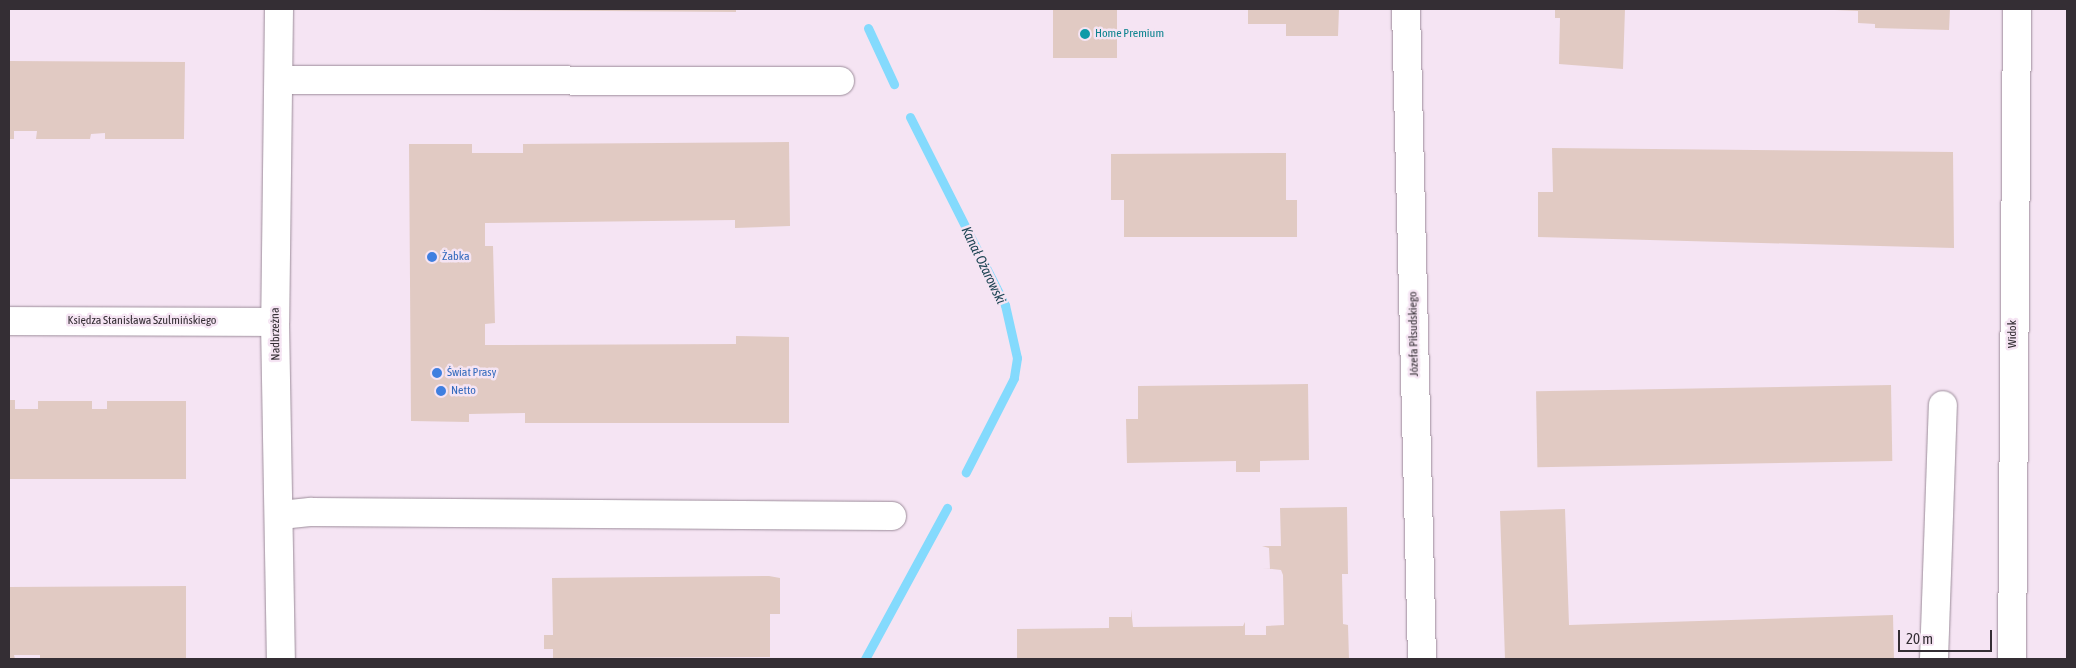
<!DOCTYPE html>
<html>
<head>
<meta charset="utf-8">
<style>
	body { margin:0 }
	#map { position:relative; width:2076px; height:668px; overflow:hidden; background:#f5e4f3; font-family:"Asap Condensed",sans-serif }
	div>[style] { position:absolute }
	.stream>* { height:9px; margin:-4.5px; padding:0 4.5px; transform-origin:4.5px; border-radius:4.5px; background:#84dafd }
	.building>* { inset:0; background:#e1cac3; transform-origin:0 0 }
	.roads { filter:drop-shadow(0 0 1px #9c8c9a) drop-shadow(0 0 1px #9c8c9a) }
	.minor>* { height:28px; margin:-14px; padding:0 14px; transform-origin:14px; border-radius:14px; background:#fff }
	.dots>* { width:14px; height:14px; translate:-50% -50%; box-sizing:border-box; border:2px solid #f5e4f3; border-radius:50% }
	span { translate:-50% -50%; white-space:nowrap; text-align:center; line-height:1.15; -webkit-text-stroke:5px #f5e4f3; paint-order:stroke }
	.culture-label { font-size:12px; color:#0d838f }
	.left { translate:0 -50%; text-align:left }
	.shop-label { font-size:12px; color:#366cbe }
	.street-label { font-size:12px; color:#342e34 }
	.water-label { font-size:14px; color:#1e4554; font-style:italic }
	.frame { position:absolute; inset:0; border:10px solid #342e34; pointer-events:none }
	.scale { position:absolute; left:1898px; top:630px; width:94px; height:22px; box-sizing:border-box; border:2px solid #342e34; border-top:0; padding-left:6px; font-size:15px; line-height:18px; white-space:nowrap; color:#342e34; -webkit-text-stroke:4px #f5e4f3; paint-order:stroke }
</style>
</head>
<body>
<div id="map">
	<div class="stream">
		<div style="left:868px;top:28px;width:62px;rotate:65.1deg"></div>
		<div style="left:910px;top:117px;width:211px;rotate:63.2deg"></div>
		<div style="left:1005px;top:305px;width:54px;rotate:77.2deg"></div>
		<div style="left:1017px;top:358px;width:20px;rotate:99deg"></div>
		<div style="left:1014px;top:378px;width:106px;rotate:117.1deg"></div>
		<div style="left:865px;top:659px;width:172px;rotate:-61.5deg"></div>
	</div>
	<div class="building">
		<div style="clip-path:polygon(349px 9px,736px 9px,736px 12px)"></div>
		<div style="left:1053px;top:9px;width:64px;height:49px"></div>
		<div style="clip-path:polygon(1248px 9px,1339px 9px,1338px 36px,1286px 36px,1286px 24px,1248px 24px)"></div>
		<div style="clip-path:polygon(1555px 9px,1625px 9px,1623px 69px,1559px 64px,1560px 18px,1555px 18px)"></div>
		<div style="clip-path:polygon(1811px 9px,1950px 9px,1949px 30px,1875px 28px,1875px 24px,1858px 23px,1858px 11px)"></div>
		<div style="clip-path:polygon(9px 61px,185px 62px,184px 139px,105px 139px,105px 133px,91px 134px,90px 139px,36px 139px,37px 131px,14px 131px,14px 139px,9px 139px)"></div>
		<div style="clip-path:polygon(789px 142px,790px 226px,735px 228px,735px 220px,485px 223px,485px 246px,493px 246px,495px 323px,485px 324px,485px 345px,736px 344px,736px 336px,789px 337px,789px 423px,525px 423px,525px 413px,469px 414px,469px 422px,411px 421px,409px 144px,472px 144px,472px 153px,523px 153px,523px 144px)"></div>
		<div style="clip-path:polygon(1552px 148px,1953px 152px,1954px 248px,1538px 237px,1538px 192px,1553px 192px)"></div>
		<div style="clip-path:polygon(1286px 153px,1286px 200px,1297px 200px,1297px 237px,1124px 237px,1124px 200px,1111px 200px,1111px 154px)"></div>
		<div style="clip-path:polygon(1308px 384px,1309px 460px,1260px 461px,1260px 472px,1236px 472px,1236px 461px,1127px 463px,1126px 419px,1138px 419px,1138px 386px)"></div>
		<div style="left:1891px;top:385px;width:76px;height:355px;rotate:89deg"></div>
		<div style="clip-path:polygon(9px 400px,15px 400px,15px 409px,38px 409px,38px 401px,92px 401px,92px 409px,107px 409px,107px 401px,186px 401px,186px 479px,9px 479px)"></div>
		<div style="clip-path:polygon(1347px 507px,1348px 574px,1342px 574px,1343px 624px,1348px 625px,1349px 659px,1017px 659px,1017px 629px,1109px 628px,1109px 617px,1131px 617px,1131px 609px,1133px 627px,1243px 626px,1245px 622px,1245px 635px,1266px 635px,1266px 626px,1284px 625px,1283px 575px,1281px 570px,1262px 568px,1270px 569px,1269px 548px,1262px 546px,1281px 546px,1280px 508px)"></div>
		<div style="clip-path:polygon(1565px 509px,1569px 625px,1893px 615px,1894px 659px,1505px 659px,1500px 511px)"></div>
		<div style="clip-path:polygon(769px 576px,780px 578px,780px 614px,770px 614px,770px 657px,553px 658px,553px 649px,544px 649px,544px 635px,553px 635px,552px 578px)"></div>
		<div style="clip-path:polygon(186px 586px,186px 659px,40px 659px,40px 655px,14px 655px,15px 659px,9px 659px,9px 587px)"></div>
	</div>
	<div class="roads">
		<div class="minor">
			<div style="left:279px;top:9px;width:313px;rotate:90.7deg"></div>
			<div style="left:275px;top:322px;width:337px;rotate:89deg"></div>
			<div style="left:1406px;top:9px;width:650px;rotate:88.59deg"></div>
			<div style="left:279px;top:80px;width:561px;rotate:0.1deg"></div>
			<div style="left:9px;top:321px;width:266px;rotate:0.2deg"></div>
			<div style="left:281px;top:515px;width:31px;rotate:-6deg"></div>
			<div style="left:312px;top:512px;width:580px;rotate:0.4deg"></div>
			<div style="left:1934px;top:659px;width:254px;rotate:-88deg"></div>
			<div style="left:2012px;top:659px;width:650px;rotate:-89.56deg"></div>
		</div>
	</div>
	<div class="dots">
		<div style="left:1085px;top:34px;background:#0f9aa8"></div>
		<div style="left:432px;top:257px;background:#3f7fe0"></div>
		<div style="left:437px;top:373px;background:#3f7fe0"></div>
		<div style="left:441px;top:391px;background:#3f7fe0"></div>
	</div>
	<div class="culture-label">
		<span class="left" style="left:1095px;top:34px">Home Premium</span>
	</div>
	<div class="shop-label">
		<span class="left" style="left:442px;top:257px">Żabka</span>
		<span class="left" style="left:447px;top:373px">Świat Prasy</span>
		<span class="left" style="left:451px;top:391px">Netto</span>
	</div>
	<div class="street-label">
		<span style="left:142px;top:321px">Księdza Stanisława Szulmińskiego</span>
		<span style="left:276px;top:334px;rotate:-91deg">Nadbrzeżna</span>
		<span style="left:1414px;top:334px;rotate:-91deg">Józefa Piłsudskiego</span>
		<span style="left:2013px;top:334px;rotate:-90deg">Widok</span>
	</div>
	<div class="water-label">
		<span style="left:984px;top:265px;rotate:64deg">Kanał Ożarowski</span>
	</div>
	<div class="frame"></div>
	<div class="scale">20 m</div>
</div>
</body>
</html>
